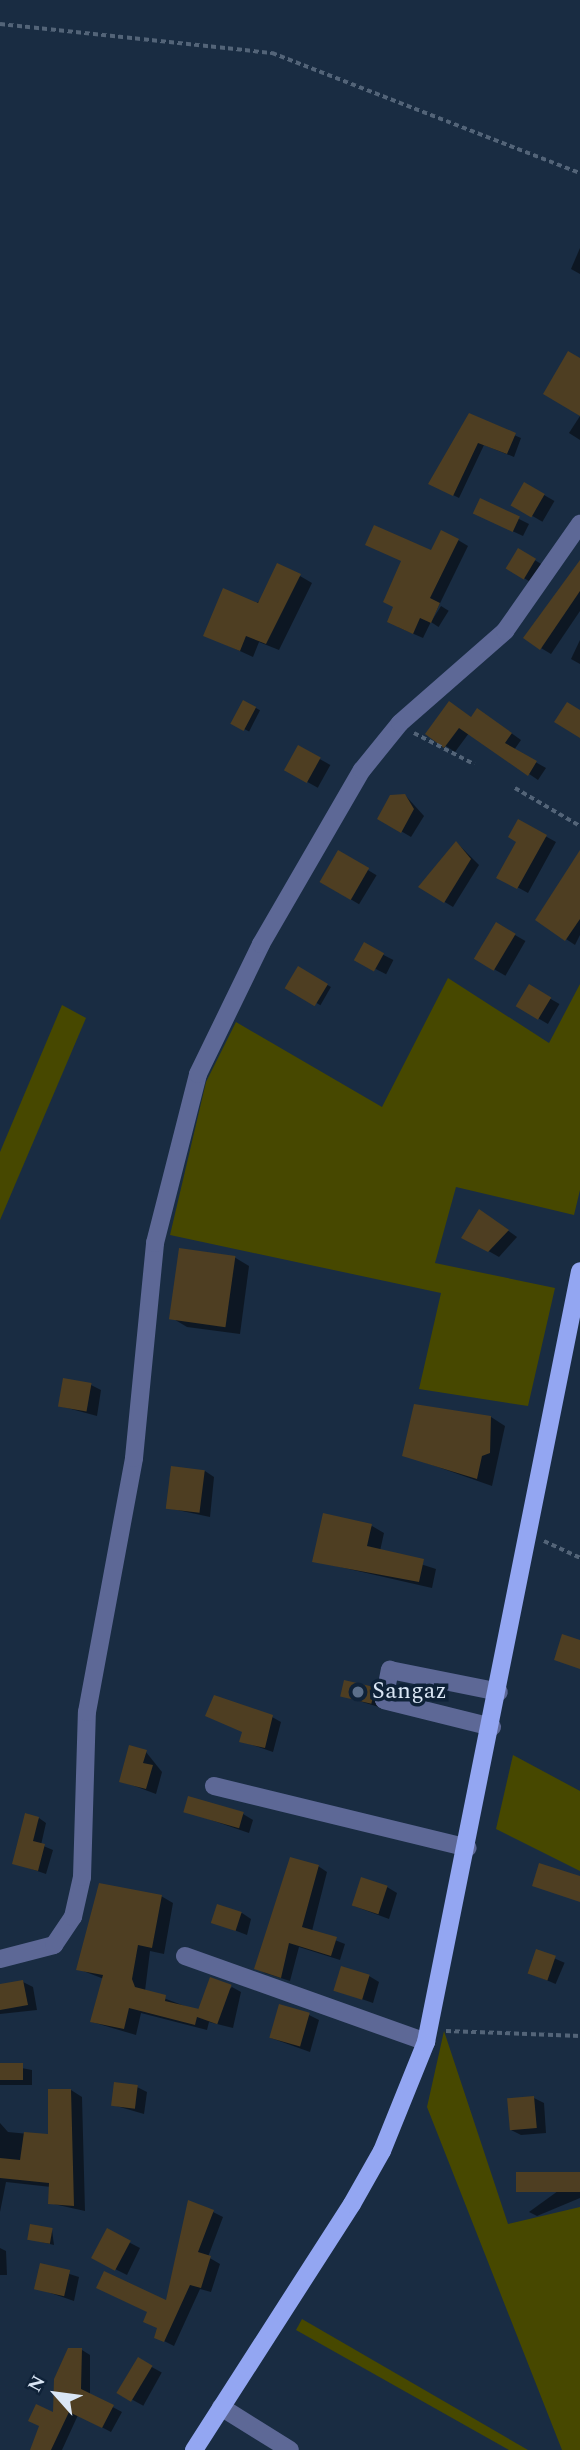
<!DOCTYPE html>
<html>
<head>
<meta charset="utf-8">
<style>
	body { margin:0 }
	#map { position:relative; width:580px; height:2450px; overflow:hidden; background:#192c42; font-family:Spectral,serif }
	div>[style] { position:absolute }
	.green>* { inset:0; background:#474800 }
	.shadow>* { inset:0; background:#0007; transform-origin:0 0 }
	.building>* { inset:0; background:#4e3e22; transform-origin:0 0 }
	.path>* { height:3.5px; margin-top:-1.75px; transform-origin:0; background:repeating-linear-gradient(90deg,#536478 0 5px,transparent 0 8.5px) }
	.minor>* { height:18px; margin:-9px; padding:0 9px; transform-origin:9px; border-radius:9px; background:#5d6896 }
	.major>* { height:18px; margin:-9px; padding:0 9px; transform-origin:9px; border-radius:9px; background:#93a6f2 }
	.dots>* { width:19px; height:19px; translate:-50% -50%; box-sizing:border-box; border:4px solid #0f2238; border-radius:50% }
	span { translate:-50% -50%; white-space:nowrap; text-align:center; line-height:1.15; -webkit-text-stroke:7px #0f2238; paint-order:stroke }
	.poi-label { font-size:24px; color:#dae6f5 }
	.left { translate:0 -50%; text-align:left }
	.north { position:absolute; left:21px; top:2359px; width:70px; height:70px; -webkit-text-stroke:5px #0f2238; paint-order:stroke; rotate:298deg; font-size:19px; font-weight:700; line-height:28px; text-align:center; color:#dae6f5 }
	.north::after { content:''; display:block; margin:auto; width:24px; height:32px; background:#dae6f5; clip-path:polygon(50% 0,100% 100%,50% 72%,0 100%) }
</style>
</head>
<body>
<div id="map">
	<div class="green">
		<div style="clip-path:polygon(448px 978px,549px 1043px,580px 984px,580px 1190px,574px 1215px,456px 1187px,435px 1263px,555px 1288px,528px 1406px,419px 1389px,441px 1293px,170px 1235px,206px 1082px,236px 1022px,382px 1107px)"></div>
		<div style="clip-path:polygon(62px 1005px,86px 1018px,0 1220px,0 1152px)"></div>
		<div style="clip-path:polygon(513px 1755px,580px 1791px,580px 1871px,496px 1829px)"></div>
		<div style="clip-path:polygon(444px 2031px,508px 2224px,580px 2207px,580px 2450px,562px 2450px,427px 2107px)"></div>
		<div style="clip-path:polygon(302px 2319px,528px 2450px,509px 2450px,296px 2330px)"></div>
	</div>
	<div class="shadow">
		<div style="clip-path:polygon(580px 248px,580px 274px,571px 269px)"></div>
		<div style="clip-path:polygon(469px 416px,521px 438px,514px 457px,484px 445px,459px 498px,437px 487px)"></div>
		<div style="clip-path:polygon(580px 416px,580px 440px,569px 433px)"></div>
		<div style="left:525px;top:484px;width:34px;height:24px;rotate:30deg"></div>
		<div style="clip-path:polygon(481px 500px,529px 524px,523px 536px,485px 518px)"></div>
		<div style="clip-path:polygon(458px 540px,468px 546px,423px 638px,398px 627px,403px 562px)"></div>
		<div style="left:518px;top:550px;width:31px;height:21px;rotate:31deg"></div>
		<div style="clip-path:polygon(580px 563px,580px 611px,551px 654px,541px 648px)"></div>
		<div style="clip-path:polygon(300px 576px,312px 583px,279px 650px,259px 642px,253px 657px,205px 635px)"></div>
		<div style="left:441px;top:606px;width:9px;height:19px;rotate:32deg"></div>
		<div style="clip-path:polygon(580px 640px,580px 664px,571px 659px)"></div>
		<div style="left:244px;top:702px;width:18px;height:24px;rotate:27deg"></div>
		<div style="clip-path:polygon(487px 716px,521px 740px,514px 750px,546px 768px,538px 780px,469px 733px,455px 752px,428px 734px)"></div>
		<div style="left:298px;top:747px;width:37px;height:26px;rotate:29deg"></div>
		<div style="clip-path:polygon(405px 795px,424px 816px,411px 837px,379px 818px)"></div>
		<div style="clip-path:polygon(518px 821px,556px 842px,528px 893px,499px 877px,519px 841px)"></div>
		<div style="clip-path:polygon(457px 843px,479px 865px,453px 907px,420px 887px)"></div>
		<div style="left:338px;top:852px;width:45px;height:34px;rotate:31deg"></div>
		<div style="clip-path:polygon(580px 860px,580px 935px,575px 945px,566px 939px)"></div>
		<div style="left:496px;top:924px;width:34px;height:40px;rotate:30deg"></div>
		<div style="left:364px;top:945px;width:33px;height:16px;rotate:27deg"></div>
		<div style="left:298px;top:968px;width:38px;height:21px;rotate:30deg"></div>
		<div style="left:530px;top:987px;width:34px;height:23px;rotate:30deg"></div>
		<div style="clip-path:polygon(489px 1217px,517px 1237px,499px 1257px,464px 1237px)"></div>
		<div style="clip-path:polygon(234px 1257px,249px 1266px,240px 1334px,187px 1327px,172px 1318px)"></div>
		<div style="clip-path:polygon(91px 1385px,101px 1390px,97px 1416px,60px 1406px)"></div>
		<div style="clip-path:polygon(491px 1417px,505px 1426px,492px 1486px,404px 1455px)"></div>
		<div style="clip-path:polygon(205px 1471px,214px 1477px,210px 1517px,168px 1508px)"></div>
		<div style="clip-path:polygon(372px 1526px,384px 1533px,380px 1551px,436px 1569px,432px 1588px,314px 1561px)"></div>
		<div style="clip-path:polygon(374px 1688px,384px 1694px,382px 1708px,343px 1696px)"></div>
		<div style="clip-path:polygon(272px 1717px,281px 1722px,273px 1752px,241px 1741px)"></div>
		<div style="clip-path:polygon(146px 1752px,162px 1772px,156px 1794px,121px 1781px)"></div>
		<div style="clip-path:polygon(185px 1811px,243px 1814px,253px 1820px,249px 1833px)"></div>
		<div style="clip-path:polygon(39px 1818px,46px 1823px,41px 1845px,53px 1850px,46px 1874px,14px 1863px)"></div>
		<div style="clip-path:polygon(318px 1866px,327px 1872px,312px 1931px,345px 1944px,340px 1960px,299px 1947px,290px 1981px,265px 1973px,256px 1968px)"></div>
		<div style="clip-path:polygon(387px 1887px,397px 1893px,389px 1919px,354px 1906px)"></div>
		<div style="clip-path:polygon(161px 1896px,173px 1903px,164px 1954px,150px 1951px,145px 1991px,203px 2013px,232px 1987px,241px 1992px,233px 2028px,209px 2022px,207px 2030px,141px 2013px,136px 2035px,92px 2022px,104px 1979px,78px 1969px)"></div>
		<div style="clip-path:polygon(242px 1913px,251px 1919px,247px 1935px,213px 1922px)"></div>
		<div style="left:537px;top:1951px;width:30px;height:23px;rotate:23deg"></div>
		<div style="clip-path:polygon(369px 1976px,379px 1982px,373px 2003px,336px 1990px)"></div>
		<div style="clip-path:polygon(23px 1982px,33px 1987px,37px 2010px,0 2014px,0 1986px)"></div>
		<div style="clip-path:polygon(309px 2015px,319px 2020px,310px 2052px,271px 2038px)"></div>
		<div style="clip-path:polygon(0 2064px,32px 2070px,32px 2085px,0 2085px)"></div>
		<div style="clip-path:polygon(137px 2087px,147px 2092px,144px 2114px,113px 2105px)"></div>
		<div style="clip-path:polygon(71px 2090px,82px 2097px,85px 2211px,49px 2203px,51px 2187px,6px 2182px,0 2212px,0 2123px,8px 2132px,50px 2136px)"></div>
		<div style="clip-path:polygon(534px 2098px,544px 2103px,546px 2133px,521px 2135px,511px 2130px)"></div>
		<div style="clip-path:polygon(580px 2175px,580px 2198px,537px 2216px,529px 2212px)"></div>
		<div style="clip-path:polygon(213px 2212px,223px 2217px,208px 2257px,220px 2264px,211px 2292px,200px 2289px,174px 2346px,156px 2337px)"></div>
		<div style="clip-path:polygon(52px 2230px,54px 2245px,29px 2239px)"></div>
		<div style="clip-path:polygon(107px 2231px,140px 2248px,127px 2275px,103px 2263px)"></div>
		<div style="clip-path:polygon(0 2248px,6px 2251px,7px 2275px,0 2275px)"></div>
		<div style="clip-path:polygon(41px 2265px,79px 2277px,74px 2301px,36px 2288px)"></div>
		<div style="clip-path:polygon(82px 2350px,90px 2355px,90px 2395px,122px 2412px,111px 2432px,78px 2415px,62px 2450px,42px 2450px)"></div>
		<div style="left:139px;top:2360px;width:26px;height:38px;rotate:29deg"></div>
	</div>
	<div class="building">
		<div style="clip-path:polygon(568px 351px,580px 358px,580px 416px,543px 394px)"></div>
		<div style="clip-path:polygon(469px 413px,516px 433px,507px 454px,478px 443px,453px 496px,428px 484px)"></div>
		<div style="left:524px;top:482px;width:24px;height:27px;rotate:30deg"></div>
		<div style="left:480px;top:498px;width:44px;height:17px;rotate:25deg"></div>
		<div style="clip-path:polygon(374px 525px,431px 550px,441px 530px,459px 539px,430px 598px,440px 603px,431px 623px,420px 618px,413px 634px,387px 622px,393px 607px,383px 602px,401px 561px,365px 545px)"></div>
		<div style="left:518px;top:548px;width:21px;height:24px;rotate:31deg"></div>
		<div style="clip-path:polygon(580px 560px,580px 591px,540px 650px,523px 638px)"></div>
		<div style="clip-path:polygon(277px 563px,301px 574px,266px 644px,246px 636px,240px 651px,203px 636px,223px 588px,258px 603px)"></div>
		<div style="left:243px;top:700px;width:15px;height:27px;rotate:28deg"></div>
		<div style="clip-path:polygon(449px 701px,471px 717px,477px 708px,512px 733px,505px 743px,537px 761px,528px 776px,459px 728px,444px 748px,425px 734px)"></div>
		<div style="clip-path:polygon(567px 702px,580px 710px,580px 738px,554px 722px)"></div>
		<div style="left:298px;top:745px;width:26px;height:29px;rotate:29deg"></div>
		<div style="clip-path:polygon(405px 794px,414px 809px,401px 833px,377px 819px,390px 795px)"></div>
		<div style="clip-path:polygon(518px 819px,547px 835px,517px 889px,496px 878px,516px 842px,508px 837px)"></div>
		<div style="clip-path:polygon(456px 841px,471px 859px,444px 903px,418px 887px)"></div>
		<div style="left:338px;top:850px;width:36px;height:37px;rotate:30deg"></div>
		<div style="clip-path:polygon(580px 850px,580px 919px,565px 941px,535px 920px)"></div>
		<div style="left:496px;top:922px;width:23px;height:43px;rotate:31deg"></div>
		<div style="left:364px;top:942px;width:23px;height:21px;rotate:29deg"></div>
		<div style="left:298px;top:966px;width:35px;height:26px;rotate:31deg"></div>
		<div style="left:529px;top:984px;width:26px;height:26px;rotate:31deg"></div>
		<div style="clip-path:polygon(479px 1209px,509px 1230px,488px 1252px,461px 1238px)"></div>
		<div style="left:179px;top:1248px;width:57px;height:72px;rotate:8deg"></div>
		<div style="left:63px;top:1378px;width:29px;height:29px;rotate:10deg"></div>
		<div style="clip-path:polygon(414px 1404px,491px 1416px,490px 1453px,482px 1456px,477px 1479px,402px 1456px)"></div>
		<div style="left:171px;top:1466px;width:34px;height:43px;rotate:7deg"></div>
		<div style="clip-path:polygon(323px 1513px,372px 1524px,367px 1546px,424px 1559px,419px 1582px,312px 1562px)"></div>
		<div style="clip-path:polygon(562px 1634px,580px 1640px,580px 1669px,554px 1660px)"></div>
		<div style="left:344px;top:1680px;width:32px;height:17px;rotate:13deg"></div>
		<div style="clip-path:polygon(214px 1695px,273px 1715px,265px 1748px,239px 1742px,242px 1732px,205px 1716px)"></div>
		<div style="clip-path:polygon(129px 1745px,147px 1750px,143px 1763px,153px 1765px,146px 1789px,119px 1782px)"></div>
		<div style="left:188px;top:1796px;width:58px;height:17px;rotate:16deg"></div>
		<div style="clip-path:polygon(25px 1813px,39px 1817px,33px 1841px,45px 1844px,38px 1871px,12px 1864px)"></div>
		<div style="clip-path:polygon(290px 1857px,319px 1865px,302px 1927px,337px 1937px,331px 1956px,289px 1943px,281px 1978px,254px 1969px)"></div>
		<div style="clip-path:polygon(539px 1863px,580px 1876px,580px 1902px,532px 1886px)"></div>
		<div style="left:361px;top:1877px;width:28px;height:30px;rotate:18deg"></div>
		<div style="clip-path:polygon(99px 1883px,162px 1895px,152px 1948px,138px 1945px,132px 1979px,135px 1987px,166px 1995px,165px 2001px,199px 2009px,195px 2025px,129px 2008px,124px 2029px,90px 2022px,103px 1975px,76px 1970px)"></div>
		<div style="left:217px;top:1904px;width:26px;height:20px;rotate:18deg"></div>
		<div style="left:536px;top:1949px;width:21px;height:26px;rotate:19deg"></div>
		<div style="left:341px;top:1966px;width:30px;height:26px;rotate:17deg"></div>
		<div style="left:210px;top:1977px;width:23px;height:42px;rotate:20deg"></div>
		<div style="clip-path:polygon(23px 1980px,28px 2005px,0 2010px,0 1984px)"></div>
		<div style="left:279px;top:2004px;width:32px;height:35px;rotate:16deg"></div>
		<div style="left:0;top:2063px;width:23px;height:17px"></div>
		<div style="left:114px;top:2082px;width:24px;height:24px;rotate:7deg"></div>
		<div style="clip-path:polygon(48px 2089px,71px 2089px,74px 2206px,48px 2204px,49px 2183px,0 2178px,0 2158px,20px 2160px,24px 2132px,48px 2134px)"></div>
		<div style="left:534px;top:2096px;width:32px;height:27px;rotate:85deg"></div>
		<div style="left:580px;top:2172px;width:20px;height:64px;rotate:90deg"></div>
		<div style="clip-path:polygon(188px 2200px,214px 2210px,198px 2252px,211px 2256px,201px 2288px,190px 2285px,164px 2342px,154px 2338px,157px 2328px,143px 2322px,147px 2312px,96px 2288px,104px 2271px,166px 2300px)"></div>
		<div style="left:30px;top:2224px;width:23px;height:16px;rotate:10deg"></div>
		<div style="left:107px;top:2228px;width:27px;height:34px;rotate:28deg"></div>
		<div style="left:40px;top:2263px;width:31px;height:27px;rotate:13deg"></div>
		<div style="clip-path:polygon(68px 2348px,82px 2348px,81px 2389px,114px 2405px,102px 2428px,69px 2412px,51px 2450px,30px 2450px,39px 2426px,28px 2421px,36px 2404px,53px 2412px,54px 2379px)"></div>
		<div style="left:138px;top:2357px;width:17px;height:42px;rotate:31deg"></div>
	</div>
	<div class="path">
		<div style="left:0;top:24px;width:274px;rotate:6.1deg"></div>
		<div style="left:272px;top:53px;width:331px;rotate:21.3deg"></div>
		<div style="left:414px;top:733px;width:68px;rotate:27.3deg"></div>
		<div style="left:515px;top:788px;width:75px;rotate:30.3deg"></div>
		<div style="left:544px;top:1541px;width:40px;rotate:25deg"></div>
		<div style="left:446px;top:2031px;width:134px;rotate:2.1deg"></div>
	</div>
	<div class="minor">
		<div style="left:492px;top:1727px;width:111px;rotate:-166deg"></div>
		<div style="left:384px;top:1700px;width:31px;rotate:-79deg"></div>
		<div style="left:390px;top:1670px;width:111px;rotate:11.4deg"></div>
		<div style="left:214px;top:1786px;width:261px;rotate:13.7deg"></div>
		<div style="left:185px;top:1956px;width:256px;rotate:19.6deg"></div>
		<div style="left:0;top:1959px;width:56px;rotate:-14.5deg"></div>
		<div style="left:54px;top:1945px;width:34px;rotate:-56deg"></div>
		<div style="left:73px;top:1917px;width:41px;rotate:-77.3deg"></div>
		<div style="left:82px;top:1877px;width:165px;rotate:-88.3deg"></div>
		<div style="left:87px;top:1712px;width:258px;rotate:-79.5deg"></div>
		<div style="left:134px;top:1458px;width:216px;rotate:-84.4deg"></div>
		<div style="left:155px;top:1243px;width:174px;rotate:-75.7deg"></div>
		<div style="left:198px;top:1074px;width:144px;rotate:-64.1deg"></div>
		<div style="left:261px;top:944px;width:201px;rotate:-59.9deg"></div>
		<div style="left:362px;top:770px;width:60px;rotate:-51deg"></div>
		<div style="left:400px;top:723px;width:140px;rotate:-41.2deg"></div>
		<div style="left:505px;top:631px;width:131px;rotate:-55deg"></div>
		<div style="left:221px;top:2407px;width:81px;rotate:31.9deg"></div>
	</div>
	<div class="major">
		<div style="left:194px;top:2450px;width:292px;rotate:-57.3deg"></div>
		<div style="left:352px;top:2204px;width:61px;rotate:-60.5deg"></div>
		<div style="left:382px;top:2151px;width:118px;rotate:-68deg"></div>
		<div style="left:426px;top:2042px;width:786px;rotate:-78.7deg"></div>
	</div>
	<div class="dots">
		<div style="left:358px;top:1692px;background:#5c6f8a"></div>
	</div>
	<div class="poi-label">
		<span class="left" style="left:372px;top:1692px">Sangaz</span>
	</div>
	<div class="north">N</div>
</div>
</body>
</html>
